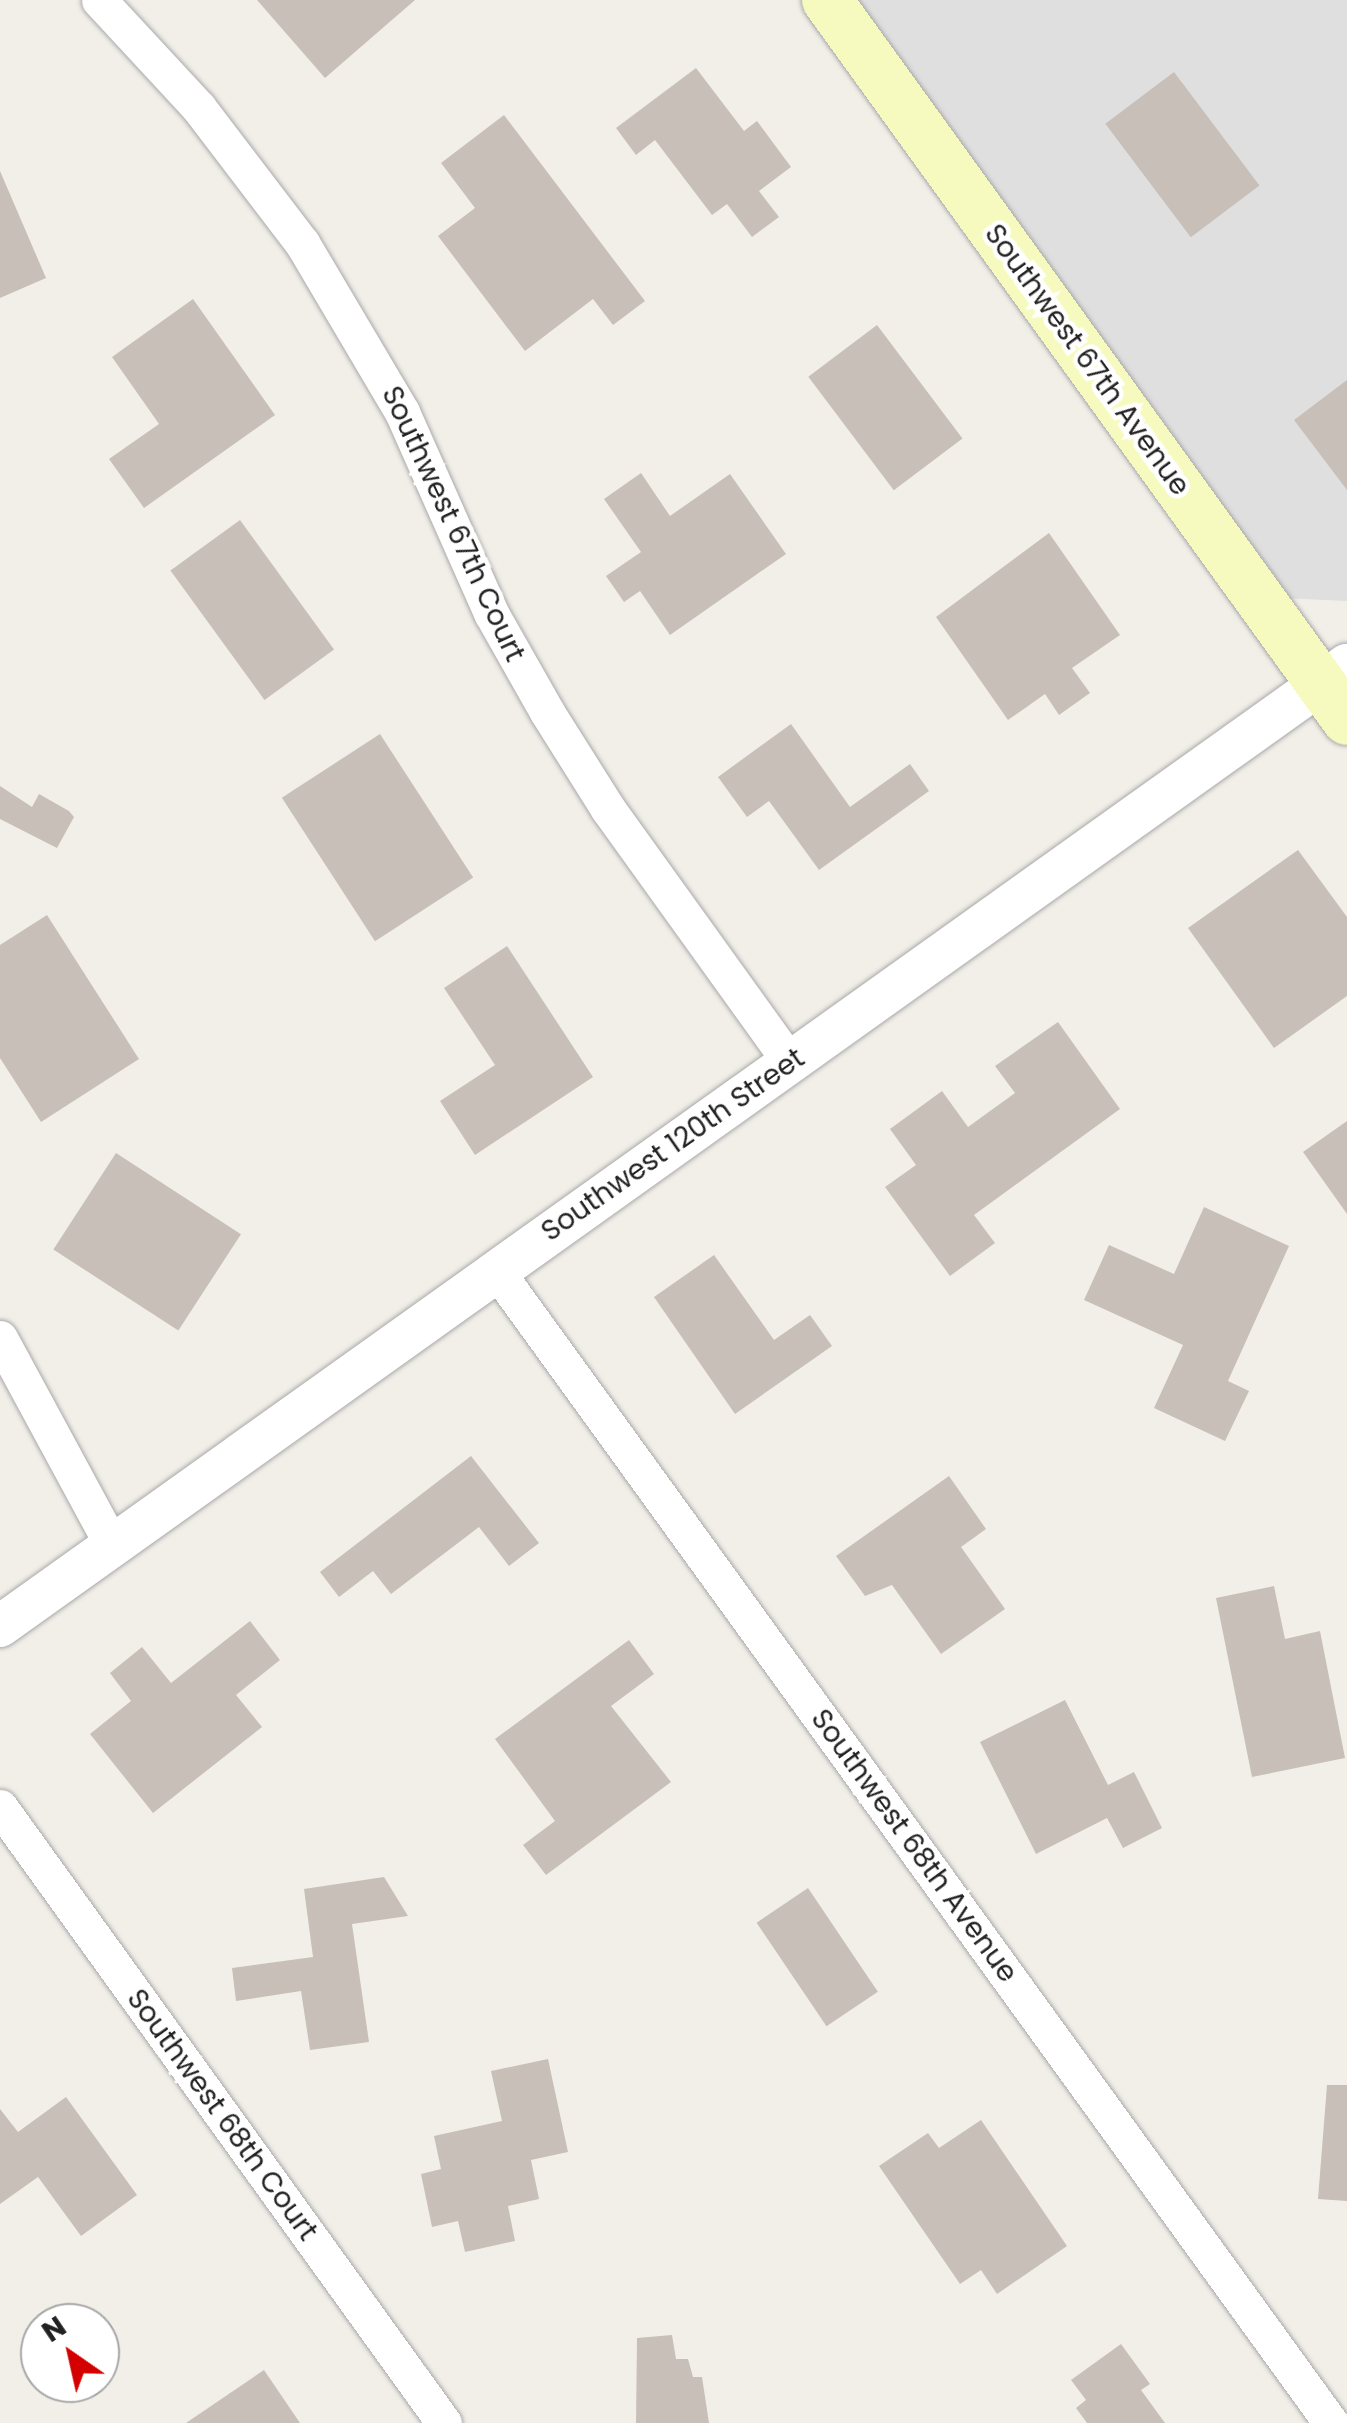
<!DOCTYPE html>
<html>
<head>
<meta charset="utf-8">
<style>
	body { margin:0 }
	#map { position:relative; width:1347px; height:2423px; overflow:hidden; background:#f2efe9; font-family:Poppins,sans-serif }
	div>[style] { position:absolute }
	.residential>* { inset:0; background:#e0dfdf }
	.building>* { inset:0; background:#c7bfb8; transform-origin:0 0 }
	.roads { filter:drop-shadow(0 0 2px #a9a9a9) drop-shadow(0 0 2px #a9a9a9) }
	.minor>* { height:35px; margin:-17.5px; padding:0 17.5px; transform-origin:17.5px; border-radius:17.5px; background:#fff }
	.tertiary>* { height:42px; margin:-21px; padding:0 21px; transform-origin:21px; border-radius:21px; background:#fff }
	.secondary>* { height:50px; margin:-25px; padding:0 25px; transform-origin:25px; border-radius:25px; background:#f7fabf }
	span { translate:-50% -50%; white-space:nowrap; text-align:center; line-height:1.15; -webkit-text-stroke:9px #fff; paint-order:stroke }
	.street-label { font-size:28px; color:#222 }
	.north { position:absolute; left:20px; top:2303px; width:100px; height:100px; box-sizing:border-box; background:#fff; border:2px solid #a7a7a7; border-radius:50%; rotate:326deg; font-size:28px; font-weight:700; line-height:40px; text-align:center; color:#222 }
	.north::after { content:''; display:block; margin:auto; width:35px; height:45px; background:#d40000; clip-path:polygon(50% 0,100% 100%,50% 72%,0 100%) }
</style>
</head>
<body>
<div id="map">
	<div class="residential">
		<div style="clip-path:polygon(854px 0,1347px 0,1347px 601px,1282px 598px)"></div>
	</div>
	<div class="building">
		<div style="clip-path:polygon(257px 0,415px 0,325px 78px)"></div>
		<div style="clip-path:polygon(696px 68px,744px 131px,757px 121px,791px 167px,759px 191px,779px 217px,752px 237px,727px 204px,712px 215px,655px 140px,636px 155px,616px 128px)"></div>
		<div style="left:1174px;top:72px;width:142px;height:86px;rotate:53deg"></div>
		<div style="clip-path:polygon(504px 115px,645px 301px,613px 325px,593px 299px,525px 351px,438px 236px,475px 208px,441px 163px)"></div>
		<div style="clip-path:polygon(0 171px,46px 278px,0 298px)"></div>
		<div style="clip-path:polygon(193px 299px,275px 415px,144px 508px,109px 459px,159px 424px,112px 357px)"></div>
		<div style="left:877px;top:325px;width:142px;height:86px;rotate:53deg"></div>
		<div style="clip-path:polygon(1347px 380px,1347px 490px,1294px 420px)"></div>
		<div style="clip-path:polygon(641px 473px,670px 516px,730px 474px,786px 554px,670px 635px,640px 591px,624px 602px,606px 576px,641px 552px,604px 499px)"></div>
		<div style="left:240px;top:520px;width:160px;height:86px;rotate:54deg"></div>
		<div style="clip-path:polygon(1049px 533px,1120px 635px,1072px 668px,1090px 693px,1059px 715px,1045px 694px,1008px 720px,936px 617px)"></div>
		<div style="clip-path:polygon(791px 724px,850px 807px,910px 764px,929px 791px,819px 870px,769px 801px,747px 817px,718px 777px)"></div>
		<div style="left:380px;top:734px;width:171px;height:117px;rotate:57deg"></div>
		<div style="clip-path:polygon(0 786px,32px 807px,39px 794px,69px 811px,74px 817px,57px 848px,0 819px)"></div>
		<div style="clip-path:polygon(1298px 850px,1347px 917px,1347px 996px,1274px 1048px,1188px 928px)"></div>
		<div style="clip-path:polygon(47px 915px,139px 1059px,41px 1122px,0 1058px,0 945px)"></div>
		<div style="clip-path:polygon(507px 946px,593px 1077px,475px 1155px,440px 1101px,495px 1065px,444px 988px)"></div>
		<div style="clip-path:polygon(1058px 1022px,1120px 1109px,974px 1215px,995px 1243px,950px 1276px,885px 1187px,916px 1165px,890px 1129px,942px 1091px,968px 1127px,1015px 1093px,995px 1066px)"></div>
		<div style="clip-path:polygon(1347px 1121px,1347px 1214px,1303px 1152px)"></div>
		<div style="left:116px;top:1153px;width:149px;height:115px;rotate:33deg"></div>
		<div style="clip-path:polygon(1204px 1207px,1289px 1246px,1228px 1381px,1249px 1391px,1225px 1441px,1154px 1408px,1183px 1345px,1084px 1300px,1109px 1245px,1174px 1274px)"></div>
		<div style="clip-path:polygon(714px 1255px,774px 1340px,810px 1315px,832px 1346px,735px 1414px,654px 1297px)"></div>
		<div style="clip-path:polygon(471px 1456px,539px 1543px,509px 1566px,479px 1527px,391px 1594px,373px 1571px,339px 1597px,320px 1572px)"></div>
		<div style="clip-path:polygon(949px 1476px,986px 1529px,961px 1547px,1005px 1609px,941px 1654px,892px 1585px,865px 1596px,836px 1556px)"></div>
		<div style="clip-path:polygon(1274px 1586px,1285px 1639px,1320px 1631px,1345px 1758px,1252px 1777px,1216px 1598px)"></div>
		<div style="clip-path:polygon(250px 1621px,280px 1660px,236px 1695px,262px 1727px,153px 1813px,90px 1734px,131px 1701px,110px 1673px,142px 1647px,171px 1683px)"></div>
		<div style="clip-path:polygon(629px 1640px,654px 1674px,611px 1706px,671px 1782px,546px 1875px,523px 1845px,555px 1821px,495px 1739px)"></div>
		<div style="clip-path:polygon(1065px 1700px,1108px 1785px,1134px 1772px,1162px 1828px,1123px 1848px,1107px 1818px,1036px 1854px,980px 1742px)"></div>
		<div style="clip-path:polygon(384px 1877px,408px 1916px,352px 1924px,369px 2042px,310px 2050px,301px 1991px,236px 2001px,232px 1968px,313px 1957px,304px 1889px)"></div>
		<div style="left:808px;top:1888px;width:125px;height:62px;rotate:56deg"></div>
		<div style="clip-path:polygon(548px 2059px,568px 2152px,531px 2160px,539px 2199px,508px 2206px,515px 2241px,465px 2252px,458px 2221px,432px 2227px,421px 2174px,441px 2169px,434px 2136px,502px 2121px,491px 2071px)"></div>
		<div style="clip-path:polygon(1327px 2085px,1347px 2085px,1347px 2201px,1318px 2199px)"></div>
		<div style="clip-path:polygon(66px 2097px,137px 2195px,81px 2236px,38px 2177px,0 2204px,0 2109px,18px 2132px)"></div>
		<div style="clip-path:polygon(981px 2120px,1067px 2246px,997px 2294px,981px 2270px,960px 2284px,879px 2166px,928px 2133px,939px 2148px)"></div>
		<div style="clip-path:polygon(672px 2335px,676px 2359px,688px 2359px,693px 2377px,702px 2377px,709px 2423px,636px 2423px,637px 2338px)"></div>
		<div style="clip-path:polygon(1121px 2344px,1150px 2384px,1141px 2390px,1165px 2423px,1087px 2423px,1076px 2408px,1086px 2400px,1071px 2380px)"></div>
		<div style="clip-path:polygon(264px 2370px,300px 2423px,186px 2423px)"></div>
	</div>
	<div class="roads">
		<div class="minor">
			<div style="left:99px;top:0;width:147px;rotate:47.2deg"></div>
			<div style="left:199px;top:108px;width:170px;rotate:52.7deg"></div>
			<div style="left:302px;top:243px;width:196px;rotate:59.4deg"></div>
			<div style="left:402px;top:412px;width:220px;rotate:66.1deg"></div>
			<div style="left:491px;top:613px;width:114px;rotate:60.5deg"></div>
			<div style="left:547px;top:712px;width:115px;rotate:57.8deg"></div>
			<div style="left:608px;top:809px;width:312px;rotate:54.3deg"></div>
			<div style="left:496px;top:1270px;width:1424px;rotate:54.09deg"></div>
			<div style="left:0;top:1338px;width:235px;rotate:61.6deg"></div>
			<div style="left:0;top:1807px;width:759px;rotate:54.22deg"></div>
		</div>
		<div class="tertiary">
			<div style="left:0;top:1626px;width:1655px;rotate:-35.51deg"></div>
		</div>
		<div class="secondary">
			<div style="left:827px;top:0;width:888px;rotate:54.16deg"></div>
		</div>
	</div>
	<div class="street-label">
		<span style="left:1087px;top:360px;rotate:54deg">Southwest 67th Avenue</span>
		<span style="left:453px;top:524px;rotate:65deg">Southwest 67th Court</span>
		<span style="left:673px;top:1145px;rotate:-35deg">Southwest 120th Street</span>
		<span style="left:914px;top:1846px;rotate:54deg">Southwest 68th Avenue</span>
		<span style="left:222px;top:2115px;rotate:54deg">Southwest 68th Court</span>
	</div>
	<div class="north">N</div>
</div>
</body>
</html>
